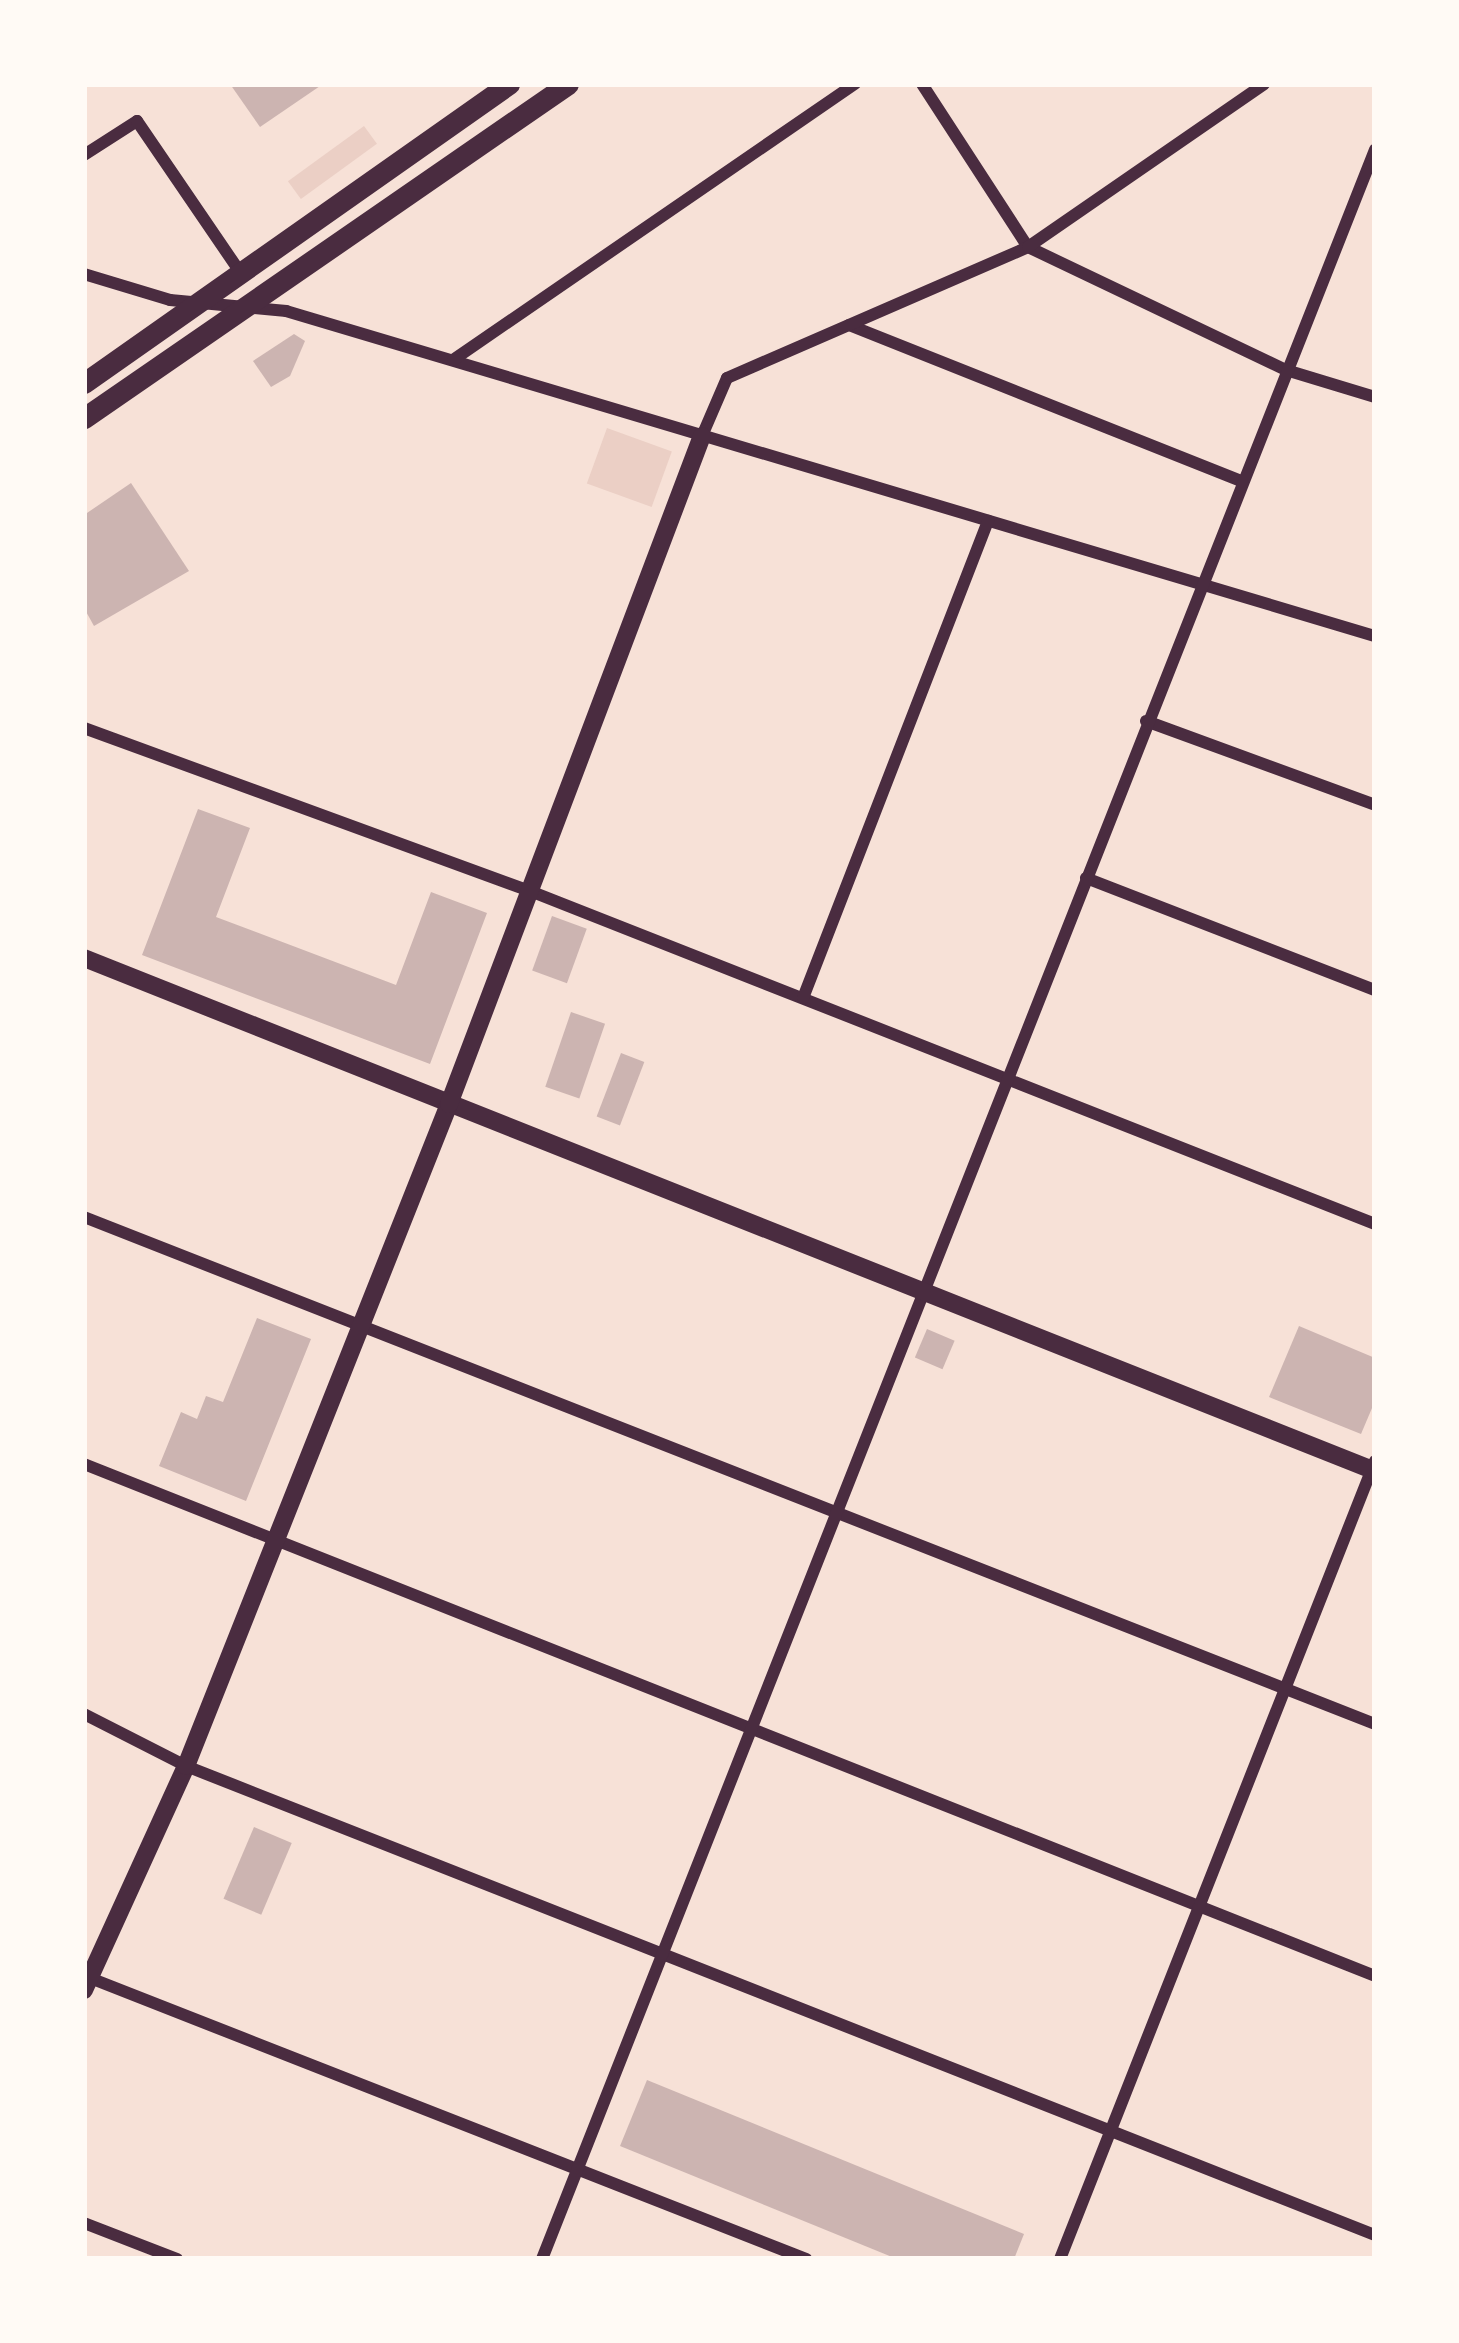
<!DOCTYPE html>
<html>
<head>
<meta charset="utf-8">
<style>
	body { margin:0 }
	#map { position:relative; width:1459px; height:2343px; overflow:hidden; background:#f7e1d7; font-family:Raleway,sans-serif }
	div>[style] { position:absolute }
	.green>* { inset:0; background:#ebcfc5; transform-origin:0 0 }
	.building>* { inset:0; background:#ccb4b1; transform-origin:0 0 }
	.minor>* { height:12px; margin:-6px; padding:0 6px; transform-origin:6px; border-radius:6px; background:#4a2c40 }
	.tertiary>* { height:18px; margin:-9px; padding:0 9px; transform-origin:9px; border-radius:9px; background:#4a2c40 }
	.secondary>* { height:21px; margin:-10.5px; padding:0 10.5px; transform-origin:10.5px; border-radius:10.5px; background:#4a2c40 }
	span { translate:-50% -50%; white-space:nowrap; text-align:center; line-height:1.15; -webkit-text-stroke:9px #fffaf5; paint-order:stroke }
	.frame { position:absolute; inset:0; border:87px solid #fffaf5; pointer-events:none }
</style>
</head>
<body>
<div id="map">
	<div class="green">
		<div style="left:364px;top:126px;width:22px;height:94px;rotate:54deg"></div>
		<div style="left:607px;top:428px;width:69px;height:59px;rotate:20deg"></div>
	</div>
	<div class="building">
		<div style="clip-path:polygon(230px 84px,323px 84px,260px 127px)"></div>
		<div style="clip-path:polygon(294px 334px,305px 341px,290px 376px,271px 387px,253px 361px)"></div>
		<div style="clip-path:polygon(131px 483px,189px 571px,94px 626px,84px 608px,84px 515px)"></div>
		<div style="clip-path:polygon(198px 809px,250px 828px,216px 917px,396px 985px,431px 892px,487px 913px,430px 1064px,142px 955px)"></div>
		<div style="left:552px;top:916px;width:37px;height:58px;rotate:20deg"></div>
		<div style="left:571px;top:1012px;width:36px;height:79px;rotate:19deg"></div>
		<div style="left:621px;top:1053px;width:25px;height:68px;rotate:21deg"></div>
		<div style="clip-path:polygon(257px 1318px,311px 1339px,246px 1501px,159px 1466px,181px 1412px,197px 1419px,206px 1396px,223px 1402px)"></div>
		<div style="clip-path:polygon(1299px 1326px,1375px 1358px,1375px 1401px,1361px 1434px,1269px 1397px)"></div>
		<div style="left:927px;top:1329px;width:30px;height:31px;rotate:23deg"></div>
		<div style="left:254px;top:1827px;width:41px;height:78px;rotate:23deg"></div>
		<div style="clip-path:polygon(647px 2080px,1024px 2234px,1014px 2259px,897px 2259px,620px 2146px)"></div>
	</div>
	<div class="minor">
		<div style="left:922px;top:84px;width:194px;rotate:57deg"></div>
		<div style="left:1028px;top:247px;width:286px;rotate:25.5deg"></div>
		<div style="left:1286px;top:370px;width:93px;rotate:16.9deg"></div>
		<div style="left:84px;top:155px;width:63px;rotate:-32.7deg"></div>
		<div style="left:137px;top:121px;width:183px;rotate:55.7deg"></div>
		<div style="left:84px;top:274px;width:90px;rotate:16.8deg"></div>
		<div style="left:170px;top:300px;width:117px;rotate:5.4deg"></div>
		<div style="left:286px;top:311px;width:1136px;rotate:16.62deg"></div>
		<div style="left:849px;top:325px;width:423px;rotate:21.7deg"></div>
		<div style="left:453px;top:360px;width:488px;rotate:-34.5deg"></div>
		<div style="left:702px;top:436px;width:63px;rotate:-66.7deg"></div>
		<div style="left:727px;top:378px;width:328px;rotate:-23.5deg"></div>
		<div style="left:1028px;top:247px;width:287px;rotate:-34.6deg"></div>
		<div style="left:1146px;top:721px;width:244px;rotate:20.1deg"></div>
		<div style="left:84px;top:728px;width:475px;rotate:20.1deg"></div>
		<div style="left:530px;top:891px;width:908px;rotate:21.51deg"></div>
		<div style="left:1086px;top:878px;width:310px;rotate:21.2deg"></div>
		<div style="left:803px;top:998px;width:512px;rotate:-68.8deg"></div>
		<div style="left:84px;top:1217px;width:1387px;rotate:21.44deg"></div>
		<div style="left:84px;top:1464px;width:1389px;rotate:21.63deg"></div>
		<div style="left:84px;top:1714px;width:114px;rotate:27deg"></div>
		<div style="left:186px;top:1766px;width:1278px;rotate:21.53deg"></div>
		<div style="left:85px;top:1976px;width:775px;rotate:21.43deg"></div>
		<div style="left:84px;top:2223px;width:100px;rotate:21.2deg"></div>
		<div style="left:542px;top:2259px;width:2268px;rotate:-68.45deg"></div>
		<div style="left:1060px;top:2259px;width:858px;rotate:-68.46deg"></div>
	</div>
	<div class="tertiary">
		<div style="left:84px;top:958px;width:1389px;rotate:21.67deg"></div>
		<div style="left:84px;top:1990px;width:246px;rotate:-65.5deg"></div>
		<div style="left:186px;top:1766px;width:712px;rotate:-68.33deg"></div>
		<div style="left:449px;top:1104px;width:714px;rotate:-69.26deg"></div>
	</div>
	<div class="secondary">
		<div style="left:84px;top:383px;width:520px;rotate:-35.13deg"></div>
		<div style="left:84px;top:418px;width:588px;rotate:-34.61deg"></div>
	</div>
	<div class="frame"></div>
</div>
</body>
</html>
